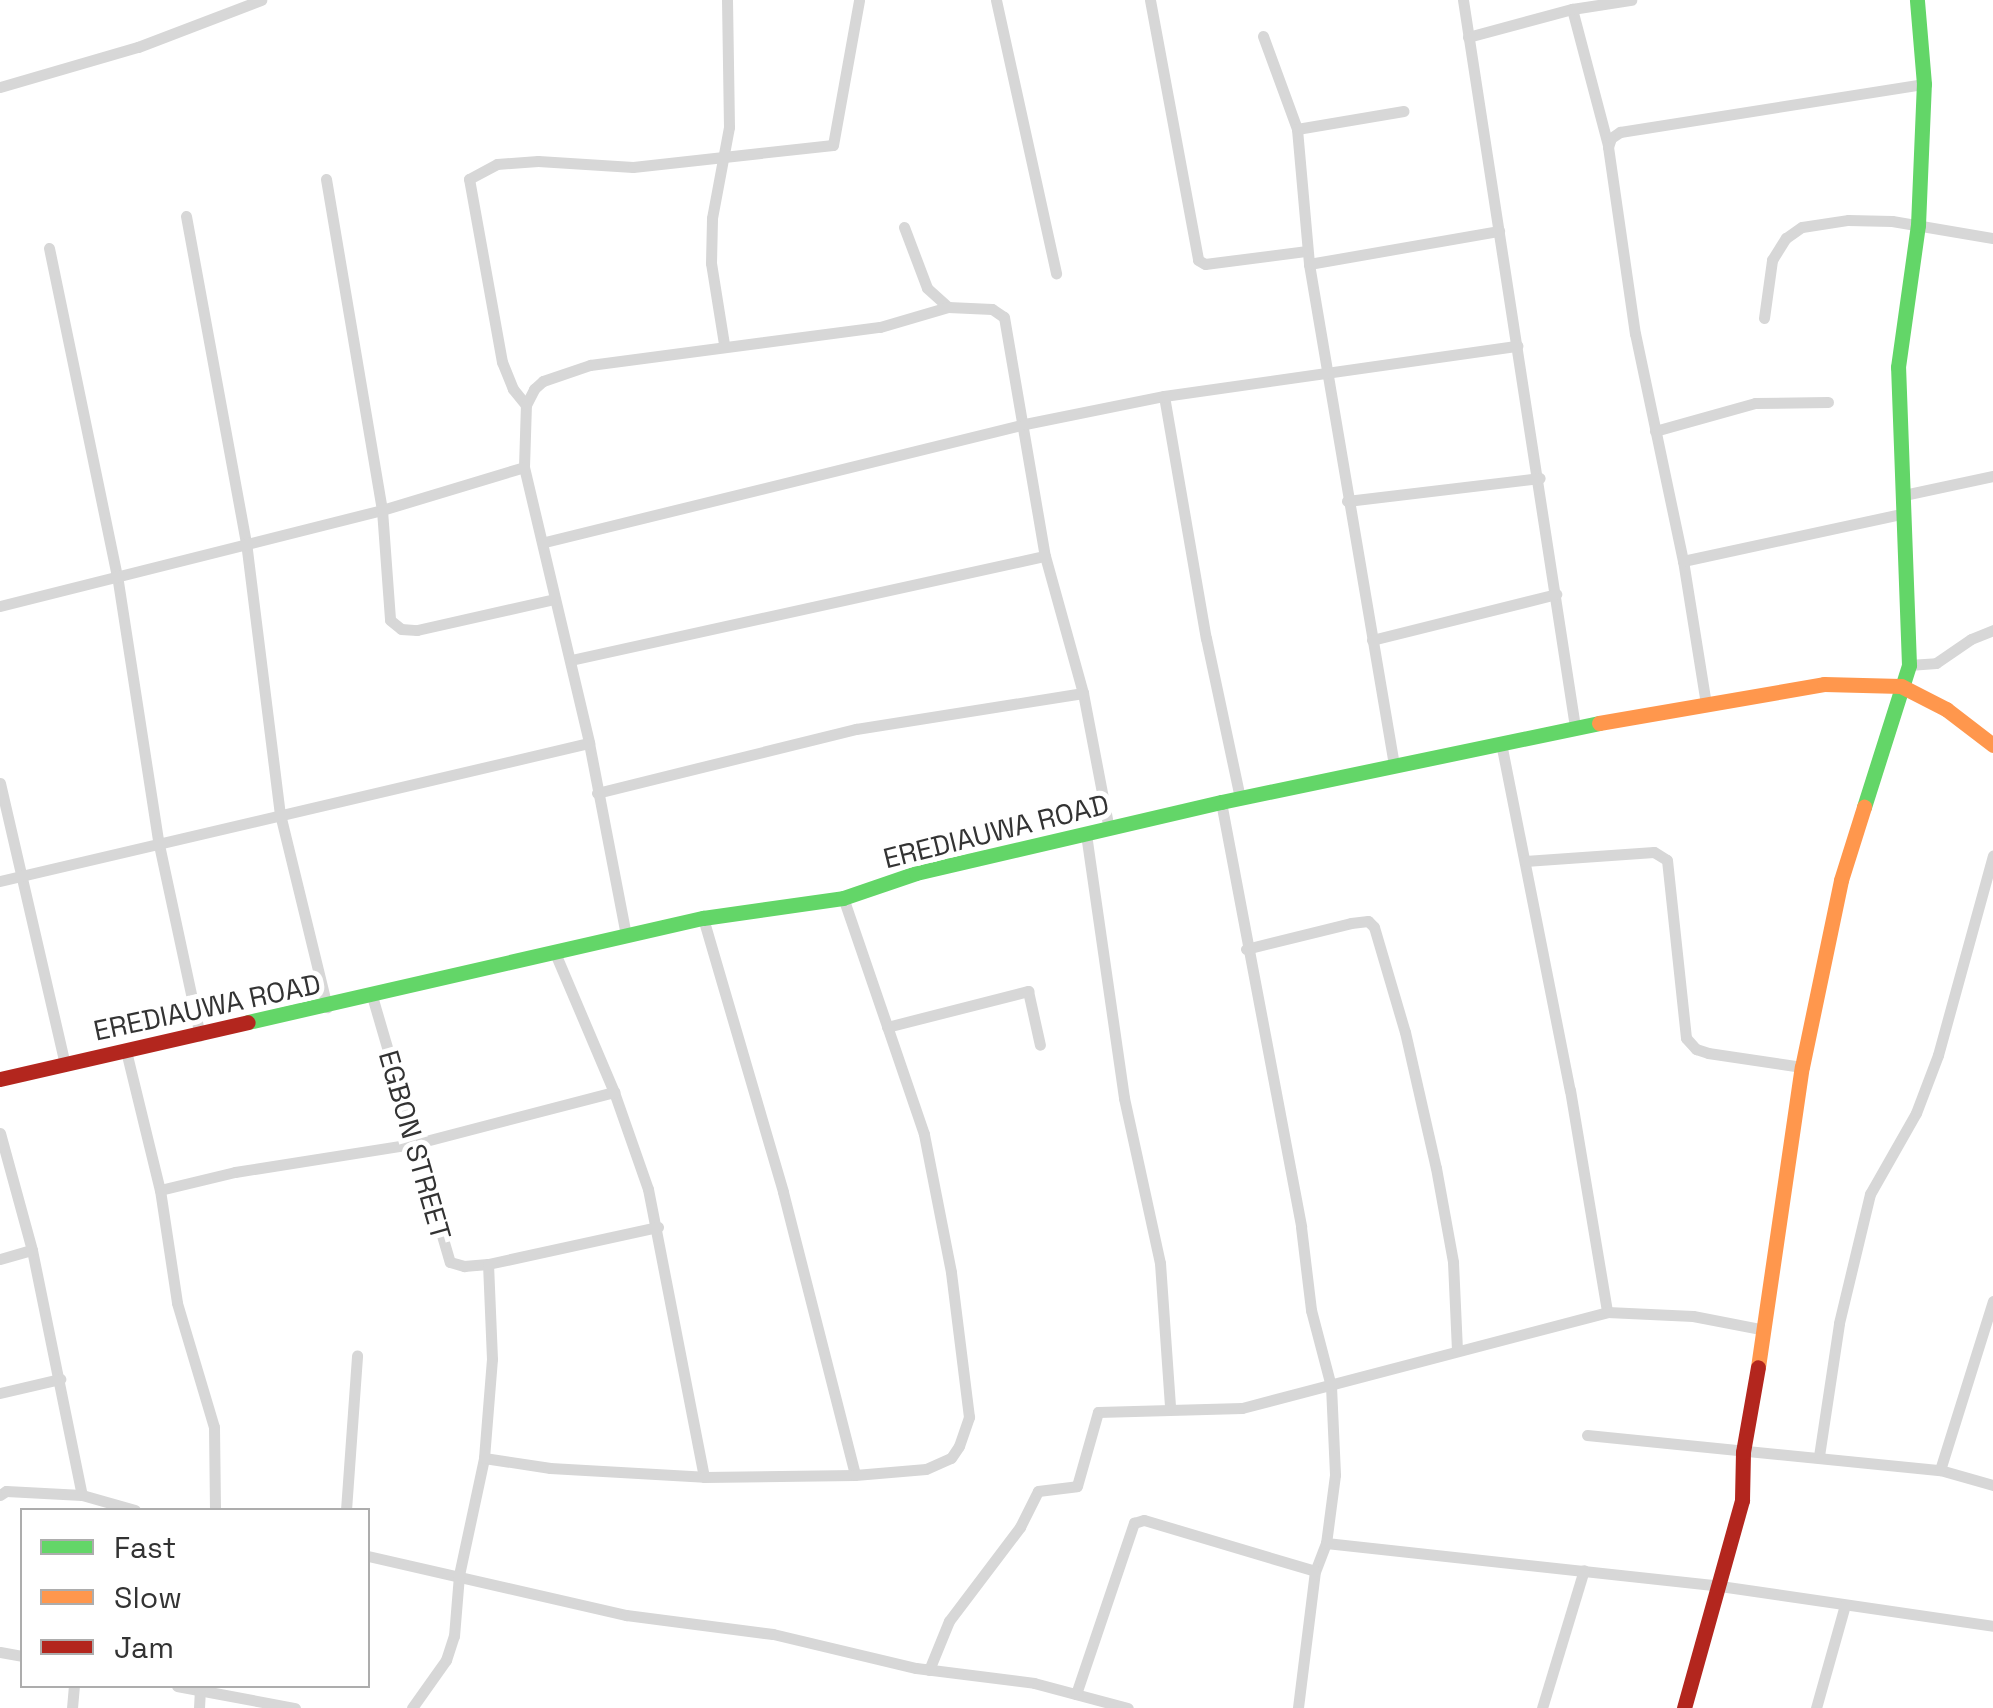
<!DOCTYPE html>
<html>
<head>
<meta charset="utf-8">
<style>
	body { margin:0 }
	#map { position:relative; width:1993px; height:1708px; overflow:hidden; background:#fff; font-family:"Space Grotesk",sans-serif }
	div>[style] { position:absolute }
	.street>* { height:11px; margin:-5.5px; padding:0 5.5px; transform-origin:5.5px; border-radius:5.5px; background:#d7d7d7 }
	.fast>* { height:15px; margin:-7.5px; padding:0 7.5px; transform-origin:7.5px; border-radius:7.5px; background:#63d668 }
	.slow>* { height:15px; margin:-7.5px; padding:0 7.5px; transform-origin:7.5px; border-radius:7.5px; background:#ff974d }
	.jam>* { height:15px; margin:-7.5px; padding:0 7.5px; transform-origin:7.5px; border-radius:7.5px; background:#b3261e }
	span { translate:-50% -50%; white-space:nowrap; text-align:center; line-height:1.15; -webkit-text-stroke:10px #fff; paint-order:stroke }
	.street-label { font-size:28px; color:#333 }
	.legend { position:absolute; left:20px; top:1508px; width:350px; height:180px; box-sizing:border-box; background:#fff; border:2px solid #adadad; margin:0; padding:12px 18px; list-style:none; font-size:30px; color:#333 }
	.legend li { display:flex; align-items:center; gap:20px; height:50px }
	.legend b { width:50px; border:2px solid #adadad }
</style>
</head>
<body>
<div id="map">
	<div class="street">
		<div style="left:996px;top:0;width:280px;rotate:77.6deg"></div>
		<div style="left:1150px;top:0;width:264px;rotate:79.5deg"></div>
		<div style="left:1198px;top:260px;width:8px;rotate:30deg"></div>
		<div style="left:1205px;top:264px;width:103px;rotate:-7.3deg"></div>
		<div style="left:1463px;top:0;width:736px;rotate:81.24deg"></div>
		<div style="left:1572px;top:9px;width:141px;rotate:75.2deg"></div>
		<div style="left:1263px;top:36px;width:99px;rotate:69.9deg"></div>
		<div style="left:1297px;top:129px;width:136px;rotate:84.9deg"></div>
		<div style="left:1309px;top:264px;width:508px;rotate:80.37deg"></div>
		<div style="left:1468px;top:37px;width:108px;rotate:-15.1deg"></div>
		<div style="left:1572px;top:9px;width:60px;rotate:-8.7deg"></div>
		<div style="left:0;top:87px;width:144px;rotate:-16.2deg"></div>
		<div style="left:138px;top:47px;width:132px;rotate:-20.9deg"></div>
		<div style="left:1297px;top:129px;width:108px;rotate:-9.6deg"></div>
		<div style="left:326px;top:179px;width:336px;rotate:80.4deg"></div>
		<div style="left:382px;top:510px;width:110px;rotate:85.8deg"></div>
		<div style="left:390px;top:620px;width:14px;rotate:39deg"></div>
		<div style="left:401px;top:629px;width:16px;rotate:4deg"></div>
		<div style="left:417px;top:630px;width:141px;rotate:-12.7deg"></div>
		<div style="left:186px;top:216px;width:331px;rotate:79.6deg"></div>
		<div style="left:246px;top:542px;width:274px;rotate:82.9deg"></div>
		<div style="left:280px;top:814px;width:199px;rotate:76.3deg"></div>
		<div style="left:904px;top:227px;width:65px;rotate:69.3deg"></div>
		<div style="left:927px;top:288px;width:28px;rotate:42deg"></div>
		<div style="left:49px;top:248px;width:334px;rotate:78.3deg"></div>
		<div style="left:117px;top:575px;width:268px;rotate:81.2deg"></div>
		<div style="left:158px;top:840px;width:200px;rotate:77.9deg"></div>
		<div style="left:1309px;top:264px;width:193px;rotate:-9.9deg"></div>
		<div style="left:1764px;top:318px;width:59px;rotate:-82.1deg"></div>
		<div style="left:1772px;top:260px;width:26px;rotate:-58deg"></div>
		<div style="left:1786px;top:238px;width:19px;rotate:-35deg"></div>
		<div style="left:1802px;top:227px;width:47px;rotate:-8.7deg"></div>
		<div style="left:1848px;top:220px;width:44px;rotate:1.3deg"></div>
		<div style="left:1892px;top:221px;width:102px;rotate:9.6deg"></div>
		<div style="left:724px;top:344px;width:82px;rotate:-99.1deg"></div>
		<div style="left:711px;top:263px;width:45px;rotate:-88.7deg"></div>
		<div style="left:712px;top:218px;width:93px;rotate:-79.4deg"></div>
		<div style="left:729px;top:127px;width:127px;rotate:-90.9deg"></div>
		<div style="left:1164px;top:396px;width:246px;rotate:80.2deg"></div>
		<div style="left:1206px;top:638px;width:164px;rotate:78deg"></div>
		<div style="left:526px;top:405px;width:21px;rotate:-129deg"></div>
		<div style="left:513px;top:389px;width:29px;rotate:-112deg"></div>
		<div style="left:502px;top:362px;width:186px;rotate:-100.2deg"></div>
		<div style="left:469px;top:179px;width:32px;rotate:-28deg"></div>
		<div style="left:497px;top:164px;width:41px;rotate:-4.2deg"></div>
		<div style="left:538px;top:161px;width:95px;rotate:3.6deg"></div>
		<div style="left:633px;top:167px;width:201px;rotate:-6.3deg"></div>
		<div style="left:833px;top:145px;width:147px;rotate:-79.8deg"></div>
		<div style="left:1655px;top:431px;width:104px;rotate:-15.6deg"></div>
		<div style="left:1755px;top:403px;width:73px;rotate:-0.8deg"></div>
		<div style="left:524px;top:467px;width:62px;rotate:-88.2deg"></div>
		<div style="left:526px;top:405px;width:18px;rotate:-63deg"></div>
		<div style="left:534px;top:389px;width:12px;rotate:-42deg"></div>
		<div style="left:543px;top:381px;width:50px;rotate:-18.8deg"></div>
		<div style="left:590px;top:365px;width:292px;rotate:-7.5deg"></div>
		<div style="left:880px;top:327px;width:71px;rotate:-16.4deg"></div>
		<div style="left:948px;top:307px;width:44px;rotate:2.6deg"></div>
		<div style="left:992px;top:309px;width:14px;rotate:34deg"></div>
		<div style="left:1004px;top:317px;width:242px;rotate:80.3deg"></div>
		<div style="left:1045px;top:556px;width:142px;rotate:74.5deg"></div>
		<div style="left:1083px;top:693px;width:138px;rotate:79.2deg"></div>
		<div style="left:1904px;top:495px;width:91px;rotate:-12.1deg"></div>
		<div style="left:1347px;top:501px;width:194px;rotate:-6.8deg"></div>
		<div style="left:545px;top:542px;width:494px;rotate:-13.8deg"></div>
		<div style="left:1025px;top:424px;width:142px;rotate:-11.4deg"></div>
		<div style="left:1164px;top:396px;width:357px;rotate:-8.1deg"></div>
		<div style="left:1683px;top:561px;width:227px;rotate:-12.2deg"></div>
		<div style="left:0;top:606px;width:394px;rotate:-14.1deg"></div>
		<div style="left:382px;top:510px;width:148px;rotate:-16.8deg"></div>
		<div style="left:524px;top:467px;width:284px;rotate:76.7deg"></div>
		<div style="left:589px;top:743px;width:197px;rotate:79.1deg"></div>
		<div style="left:1372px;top:640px;width:190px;rotate:-14deg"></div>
		<div style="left:571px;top:660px;width:485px;rotate:-12.4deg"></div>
		<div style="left:1909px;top:665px;width:27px;rotate:-4deg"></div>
		<div style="left:1936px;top:663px;width:42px;rotate:-34.4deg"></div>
		<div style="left:1971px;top:639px;width:24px;rotate:-22deg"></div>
		<div style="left:1706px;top:704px;width:145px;rotate:-99.1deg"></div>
		<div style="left:1683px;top:561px;width:232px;rotate:-101.9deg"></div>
		<div style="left:1635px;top:334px;width:189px;rotate:-98.2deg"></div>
		<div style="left:1608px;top:147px;width:9px;rotate:-72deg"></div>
		<div style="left:1611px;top:138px;width:11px;rotate:-34deg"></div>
		<div style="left:1620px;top:132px;width:308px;rotate:-9deg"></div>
		<div style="left:1501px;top:743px;width:354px;rotate:78.8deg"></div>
		<div style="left:1570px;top:1090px;width:225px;rotate:80.5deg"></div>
		<div style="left:0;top:783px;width:288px;rotate:77deg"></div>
		<div style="left:597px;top:793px;width:267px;rotate:-13.9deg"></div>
		<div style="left:856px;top:729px;width:230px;rotate:-9deg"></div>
		<div style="left:1221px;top:802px;width:432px;rotate:79.3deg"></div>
		<div style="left:1301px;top:1227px;width:84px;rotate:83.1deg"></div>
		<div style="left:1311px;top:1310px;width:79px;rotate:75.3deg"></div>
		<div style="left:1331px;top:1386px;width:89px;rotate:87.4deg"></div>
		<div style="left:1335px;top:1475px;width:69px;rotate:97.5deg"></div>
		<div style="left:1326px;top:1543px;width:30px;rotate:111deg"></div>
		<div style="left:1315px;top:1571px;width:138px;rotate:97.1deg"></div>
		<div style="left:1086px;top:834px;width:267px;rotate:81.8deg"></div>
		<div style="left:1124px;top:1098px;width:169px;rotate:77.7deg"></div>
		<div style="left:1160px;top:1263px;width:144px;rotate:86deg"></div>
		<div style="left:1525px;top:861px;width:129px;rotate:-4deg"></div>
		<div style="left:1654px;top:852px;width:15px;rotate:32deg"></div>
		<div style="left:1667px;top:860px;width:179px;rotate:83.9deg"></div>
		<div style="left:1686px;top:1038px;width:15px;rotate:48deg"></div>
		<div style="left:1696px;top:1049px;width:13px;rotate:18deg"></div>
		<div style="left:1708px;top:1053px;width:95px;rotate:8.5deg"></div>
		<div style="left:0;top:881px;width:605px;rotate:-13.19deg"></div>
		<div style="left:703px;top:918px;width:285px;rotate:73.7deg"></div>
		<div style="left:783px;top:1192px;width:292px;rotate:75.7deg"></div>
		<div style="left:1246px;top:949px;width:108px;rotate:-13.9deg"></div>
		<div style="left:1351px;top:923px;width:17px;rotate:-7deg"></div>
		<div style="left:1368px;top:921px;width:8px;rotate:45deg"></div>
		<div style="left:1374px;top:927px;width:109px;rotate:73.6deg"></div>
		<div style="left:1405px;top:1032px;width:139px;rotate:77.2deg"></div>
		<div style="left:1436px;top:1168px;width:96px;rotate:79.7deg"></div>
		<div style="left:1453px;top:1262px;width:88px;rotate:87.4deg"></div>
		<div style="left:555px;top:953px;width:151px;rotate:67deg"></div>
		<div style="left:614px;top:1092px;width:103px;rotate:70.7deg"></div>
		<div style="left:648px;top:1189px;width:293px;rotate:79deg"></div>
		<div style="left:372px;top:996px;width:277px;rotate:73.7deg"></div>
		<div style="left:450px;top:1262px;width:15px;rotate:16deg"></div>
		<div style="left:464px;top:1266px;width:24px;rotate:-5deg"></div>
		<div style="left:488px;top:1264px;width:174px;rotate:-12.3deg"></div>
		<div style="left:887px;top:1027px;width:146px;rotate:-14.3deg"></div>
		<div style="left:1028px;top:991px;width:55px;rotate:77.5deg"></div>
		<div style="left:126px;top:1051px;width:143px;rotate:76.3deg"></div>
		<div style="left:160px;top:1190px;width:114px;rotate:81.4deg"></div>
		<div style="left:177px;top:1303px;width:129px;rotate:73.4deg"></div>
		<div style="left:214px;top:1427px;width:83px;rotate:89.3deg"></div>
		<div style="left:0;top:1133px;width:121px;rotate:74.7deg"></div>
		<div style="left:32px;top:1250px;width:250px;rotate:78.5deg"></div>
		<div style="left:160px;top:1190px;width:77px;rotate:-13.5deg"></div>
		<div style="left:235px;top:1172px;width:185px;rotate:-9deg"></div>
		<div style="left:418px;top:1143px;width:203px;rotate:-14.6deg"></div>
		<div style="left:0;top:1259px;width:33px;rotate:-16deg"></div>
		<div style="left:0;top:1393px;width:62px;rotate:-13.1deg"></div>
		<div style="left:1587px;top:1435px;width:355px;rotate:5.7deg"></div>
		<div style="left:1940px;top:1470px;width:55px;rotate:15.8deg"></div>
		<div style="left:1819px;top:1456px;width:134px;rotate:-81.4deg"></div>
		<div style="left:1839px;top:1323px;width:133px;rotate:-76.5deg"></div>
		<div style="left:1870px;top:1194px;width:93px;rotate:-60.4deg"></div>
		<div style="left:1916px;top:1113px;width:62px;rotate:-69.2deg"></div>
		<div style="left:1938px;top:1055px;width:207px;rotate:-74.6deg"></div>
		<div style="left:484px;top:1458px;width:67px;rotate:8.6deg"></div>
		<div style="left:550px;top:1468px;width:154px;rotate:3.3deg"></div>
		<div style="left:704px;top:1477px;width:151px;rotate:-0.8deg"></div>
		<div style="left:855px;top:1475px;width:71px;rotate:-4.8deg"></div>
		<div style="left:926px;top:1469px;width:27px;rotate:-24deg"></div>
		<div style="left:951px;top:1458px;width:14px;rotate:-56deg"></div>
		<div style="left:959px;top:1446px;width:31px;rotate:-71deg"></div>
		<div style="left:969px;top:1417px;width:146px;rotate:-97.1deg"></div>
		<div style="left:951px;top:1272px;width:141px;rotate:-101.1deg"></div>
		<div style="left:924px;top:1134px;width:250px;rotate:-108.9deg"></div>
		<div style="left:1940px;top:1470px;width:177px;rotate:-72.6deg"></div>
		<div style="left:0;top:1495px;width:7px;rotate:-34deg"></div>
		<div style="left:6px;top:1491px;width:76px;rotate:3deg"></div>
		<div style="left:82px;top:1495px;width:55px;rotate:15.8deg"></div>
		<div style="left:346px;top:1510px;width:155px;rotate:-85.9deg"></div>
		<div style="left:1326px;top:1543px;width:396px;rotate:6.2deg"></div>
		<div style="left:1720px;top:1586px;width:276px;rotate:8.3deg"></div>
		<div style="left:368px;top:1556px;width:265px;rotate:12.9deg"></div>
		<div style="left:626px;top:1615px;width:148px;rotate:7.4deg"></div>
		<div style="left:773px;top:1634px;width:147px;rotate:13.4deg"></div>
		<div style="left:916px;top:1668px;width:119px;rotate:7.2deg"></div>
		<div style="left:1034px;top:1683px;width:97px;rotate:14.9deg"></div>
		<div style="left:0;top:1652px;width:22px;rotate:10deg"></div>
		<div style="left:929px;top:1670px;width:53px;rotate:-67.8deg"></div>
		<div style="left:949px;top:1621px;width:118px;rotate:-52.9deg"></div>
		<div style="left:1020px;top:1527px;width:40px;rotate:-63.4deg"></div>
		<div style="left:1038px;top:1491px;width:39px;rotate:-7deg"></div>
		<div style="left:1077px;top:1486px;width:77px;rotate:-74.2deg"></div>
		<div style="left:1098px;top:1412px;width:144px;rotate:-1.6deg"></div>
		<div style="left:1242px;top:1408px;width:377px;rotate:-14.7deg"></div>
		<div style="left:1607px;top:1312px;width:86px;rotate:2.7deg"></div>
		<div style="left:1693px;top:1316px;width:73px;rotate:11deg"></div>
		<div style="left:177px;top:1686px;width:120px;rotate:10.6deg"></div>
		<div style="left:1076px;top:1694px;width:181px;rotate:-71.3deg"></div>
		<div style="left:1134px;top:1523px;width:10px;rotate:-17deg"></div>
		<div style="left:1144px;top:1520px;width:178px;rotate:16.6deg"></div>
		<div style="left:72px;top:1708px;width:22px;rotate:-85deg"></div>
		<div style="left:199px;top:1708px;width:18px;rotate:-87deg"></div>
		<div style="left:412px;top:1708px;width:59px;rotate:-54.7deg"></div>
		<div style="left:446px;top:1660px;width:25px;rotate:-72deg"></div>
		<div style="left:454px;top:1636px;width:61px;rotate:-85.3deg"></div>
		<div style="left:459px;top:1575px;width:120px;rotate:-77.9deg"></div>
		<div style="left:484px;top:1458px;width:99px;rotate:-85.4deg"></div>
		<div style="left:492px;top:1359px;width:95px;rotate:-92.4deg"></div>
		<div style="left:1542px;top:1708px;width:144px;rotate:-73.1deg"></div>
		<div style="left:1816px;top:1708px;width:107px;rotate:-74.3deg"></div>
	</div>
	<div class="fast">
		<div style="left:1864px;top:807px;width:149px;rotate:-72.4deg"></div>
		<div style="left:1909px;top:665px;width:298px;rotate:-92.1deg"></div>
		<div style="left:1898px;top:367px;width:143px;rotate:-82deg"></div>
		<div style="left:1918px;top:225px;width:141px;rotate:-87.6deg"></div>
		<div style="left:1924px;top:84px;width:84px;rotate:-94.8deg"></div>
		<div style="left:248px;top:1022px;width:467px;rotate:-12.9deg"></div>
		<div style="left:703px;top:918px;width:141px;rotate:-8.1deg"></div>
		<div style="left:843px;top:898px;width:77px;rotate:-18.9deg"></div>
		<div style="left:916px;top:873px;width:313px;rotate:-13.1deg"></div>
		<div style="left:1221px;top:802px;width:386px;rotate:-11.8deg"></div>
	</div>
	<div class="slow">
		<div style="left:1599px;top:723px;width:228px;rotate:-9.8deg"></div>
		<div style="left:1824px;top:684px;width:77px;rotate:1.5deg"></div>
		<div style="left:1901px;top:686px;width:51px;rotate:27.1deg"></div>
		<div style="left:1946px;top:709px;width:59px;rotate:37.5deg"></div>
		<div style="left:1758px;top:1367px;width:303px;rotate:-81.7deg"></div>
		<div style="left:1802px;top:1067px;width:191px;rotate:-78.2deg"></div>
		<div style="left:1841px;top:880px;width:77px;rotate:-72.5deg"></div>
	</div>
	<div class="jam">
		<div style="left:0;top:1079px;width:254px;rotate:-12.9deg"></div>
		<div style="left:1684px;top:1708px;width:216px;rotate:-74.4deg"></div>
		<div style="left:1742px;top:1500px;width:48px;rotate:-88.8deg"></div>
		<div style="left:1743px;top:1452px;width:86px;rotate:-80deg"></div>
	</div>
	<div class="street-label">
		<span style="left:996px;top:831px;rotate:-14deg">EREDIAUWA ROAD</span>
		<span style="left:207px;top:1007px;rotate:-12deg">EREDIAUWA ROAD</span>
		<span style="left:415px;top:1145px;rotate:74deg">EGBON STREET</span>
	</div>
	<ul class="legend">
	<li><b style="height:12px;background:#63d668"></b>Fast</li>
	<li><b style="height:12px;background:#ff974d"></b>Slow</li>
	<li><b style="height:12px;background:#b3261e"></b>Jam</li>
	</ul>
</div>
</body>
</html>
